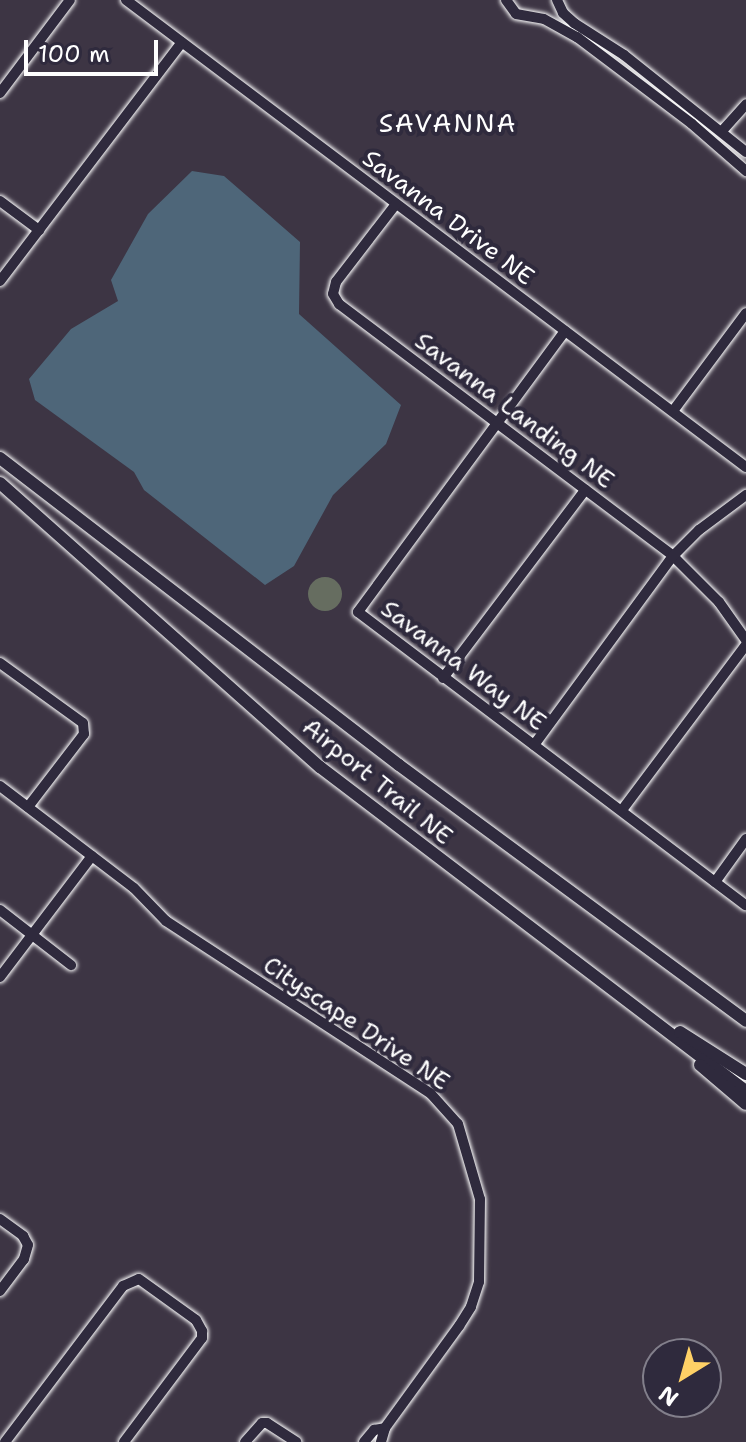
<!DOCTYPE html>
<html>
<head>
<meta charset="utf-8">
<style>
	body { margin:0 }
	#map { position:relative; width:746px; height:1442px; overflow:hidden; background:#3d3544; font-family:"Shantell Sans",sans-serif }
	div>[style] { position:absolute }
	.green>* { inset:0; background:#666d60 }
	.round { border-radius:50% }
	.water>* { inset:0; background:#4e6679 }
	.roads { filter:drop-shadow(0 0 2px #fff) drop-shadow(0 0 2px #fff) }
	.minor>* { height:10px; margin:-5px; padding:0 5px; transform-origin:5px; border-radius:5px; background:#2f2a3d }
	.major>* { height:12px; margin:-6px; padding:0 6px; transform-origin:6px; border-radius:6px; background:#2f2a3d }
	span { translate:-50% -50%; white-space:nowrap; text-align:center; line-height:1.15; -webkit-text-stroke:8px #2f2a3d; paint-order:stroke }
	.street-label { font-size:24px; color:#fff }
	.neighbourhood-label { font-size:26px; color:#fff; letter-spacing:2px }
	.north { position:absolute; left:642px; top:1338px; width:80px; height:80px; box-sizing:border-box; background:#2f2a3d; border:2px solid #827f8b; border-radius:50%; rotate:217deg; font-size:22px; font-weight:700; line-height:32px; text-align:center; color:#fff }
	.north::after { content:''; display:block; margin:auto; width:28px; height:36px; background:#ffd166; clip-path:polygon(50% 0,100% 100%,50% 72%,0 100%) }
	.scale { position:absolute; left:24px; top:40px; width:134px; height:36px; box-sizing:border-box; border:4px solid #fff; border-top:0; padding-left:10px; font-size:24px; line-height:28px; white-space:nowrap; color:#fff; -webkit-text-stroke:6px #2f2a3d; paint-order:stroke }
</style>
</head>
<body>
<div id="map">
	<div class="green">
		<div class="round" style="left:308px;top:577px;width:34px;height:34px"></div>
	</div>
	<div class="water">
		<div style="clip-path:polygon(192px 171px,224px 176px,300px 242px,299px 314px,401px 405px,386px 444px,333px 495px,294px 566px,265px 585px,144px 490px,134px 472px,35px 400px,29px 379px,71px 329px,118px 301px,111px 280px,148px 214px)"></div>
	</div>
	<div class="roads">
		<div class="minor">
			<div style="left:126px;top:0;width:776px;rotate:36.99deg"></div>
			<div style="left:506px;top:0;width:17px;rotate:54deg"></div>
			<div style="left:516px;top:14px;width:28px;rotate:10deg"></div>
			<div style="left:544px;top:19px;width:38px;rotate:29deg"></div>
			<div style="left:577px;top:37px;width:144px;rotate:37.1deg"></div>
			<div style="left:692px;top:124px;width:72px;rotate:41deg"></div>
			<div style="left:557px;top:0;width:14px;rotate:65deg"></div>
			<div style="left:563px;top:13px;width:15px;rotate:42deg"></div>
			<div style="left:574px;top:23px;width:59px;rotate:32.6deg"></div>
			<div style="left:624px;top:55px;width:156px;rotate:38.5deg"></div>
			<div style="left:0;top:93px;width:116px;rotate:-53deg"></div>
			<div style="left:722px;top:131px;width:36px;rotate:-48deg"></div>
			<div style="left:0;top:201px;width:49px;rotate:36.6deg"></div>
			<div style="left:396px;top:204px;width:98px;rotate:127.6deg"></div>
			<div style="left:336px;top:282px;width:12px;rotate:104deg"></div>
			<div style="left:333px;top:294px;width:12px;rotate:59deg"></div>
			<div style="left:339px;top:304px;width:418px;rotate:37deg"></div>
			<div style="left:673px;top:556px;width:65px;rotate:45deg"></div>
			<div style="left:719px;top:602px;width:47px;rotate:54.6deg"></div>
			<div style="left:0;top:281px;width:300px;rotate:-52.7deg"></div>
			<div style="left:565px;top:331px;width:349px;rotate:126.4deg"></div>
			<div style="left:358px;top:612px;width:486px;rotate:37.1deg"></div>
			<div style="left:673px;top:411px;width:122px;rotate:-53.3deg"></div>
			<div style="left:0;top:663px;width:102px;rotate:35.9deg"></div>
			<div style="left:83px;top:723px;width:11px;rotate:85deg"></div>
			<div style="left:84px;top:734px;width:92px;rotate:127.5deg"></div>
			<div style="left:443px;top:678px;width:236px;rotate:-52.9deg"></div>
			<div style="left:534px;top:745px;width:235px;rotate:-53.7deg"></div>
			<div style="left:673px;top:556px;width:37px;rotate:-45deg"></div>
			<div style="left:699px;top:530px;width:59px;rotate:-36.7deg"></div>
			<div style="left:0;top:786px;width:168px;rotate:37.3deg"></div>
			<div style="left:134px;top:888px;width:46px;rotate:45.9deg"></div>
			<div style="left:166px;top:921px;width:316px;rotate:33.1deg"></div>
			<div style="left:431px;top:1094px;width:40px;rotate:48deg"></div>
			<div style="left:458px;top:1124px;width:78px;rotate:73.7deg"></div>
			<div style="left:480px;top:1199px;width:83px;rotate:90.7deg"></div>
			<div style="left:479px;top:1282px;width:26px;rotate:108deg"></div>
			<div style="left:471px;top:1307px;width:22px;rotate:122deg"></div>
			<div style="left:459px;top:1326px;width:126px;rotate:126deg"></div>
			<div style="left:622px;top:810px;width:206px;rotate:-53.1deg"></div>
			<div style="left:715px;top:882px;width:53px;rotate:-54.2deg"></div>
			<div style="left:0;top:910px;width:90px;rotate:37.8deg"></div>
			<div style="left:0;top:977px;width:152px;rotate:-52.8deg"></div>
			<div style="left:0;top:1219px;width:29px;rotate:36deg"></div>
			<div style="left:23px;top:1236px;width:10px;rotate:61deg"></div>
			<div style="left:28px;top:1245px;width:15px;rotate:106deg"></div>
			<div style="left:24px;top:1259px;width:40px;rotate:127deg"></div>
			<div style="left:5px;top:1442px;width:196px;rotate:-52.9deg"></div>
			<div style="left:123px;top:1286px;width:17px;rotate:-24deg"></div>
			<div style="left:139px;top:1279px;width:70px;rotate:35.7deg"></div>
			<div style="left:196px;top:1320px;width:13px;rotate:61deg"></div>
			<div style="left:202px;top:1331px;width:7px;rotate:90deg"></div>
			<div style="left:202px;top:1338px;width:130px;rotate:126.9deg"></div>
			<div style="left:245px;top:1442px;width:25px;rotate:-48deg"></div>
			<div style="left:262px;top:1423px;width:5px"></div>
			<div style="left:267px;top:1423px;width:35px;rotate:33deg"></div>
			<div style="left:364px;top:1442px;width:16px;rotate:-50deg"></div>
			<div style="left:374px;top:1430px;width:11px;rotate:-10deg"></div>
			<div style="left:385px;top:1428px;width:15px;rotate:106deg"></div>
		</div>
		<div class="major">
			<div style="left:0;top:458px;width:503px;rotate:37.58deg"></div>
			<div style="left:399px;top:765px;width:431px;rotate:36.4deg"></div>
			<div style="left:0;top:483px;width:428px;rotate:41.6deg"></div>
			<div style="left:320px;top:767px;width:535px;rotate:37.26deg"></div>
			<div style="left:680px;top:1032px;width:78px;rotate:32.5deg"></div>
			<div style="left:700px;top:1065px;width:60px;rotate:40.3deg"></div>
		</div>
	</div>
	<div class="street-label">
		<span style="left:448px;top:218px;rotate:37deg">Savanna Drive NE</span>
		<span style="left:514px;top:411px;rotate:37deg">Savanna Landing NE</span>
		<span style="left:463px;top:666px;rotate:37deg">Savanna Way NE</span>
		<span style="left:377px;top:782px;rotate:39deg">Airport Trail NE</span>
		<span style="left:356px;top:1024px;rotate:34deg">Cityscape Drive NE</span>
	</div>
	<div class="neighbourhood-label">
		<span style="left:448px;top:123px">SAVANNA</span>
	</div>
	<div class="north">N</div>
	<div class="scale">100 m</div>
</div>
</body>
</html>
